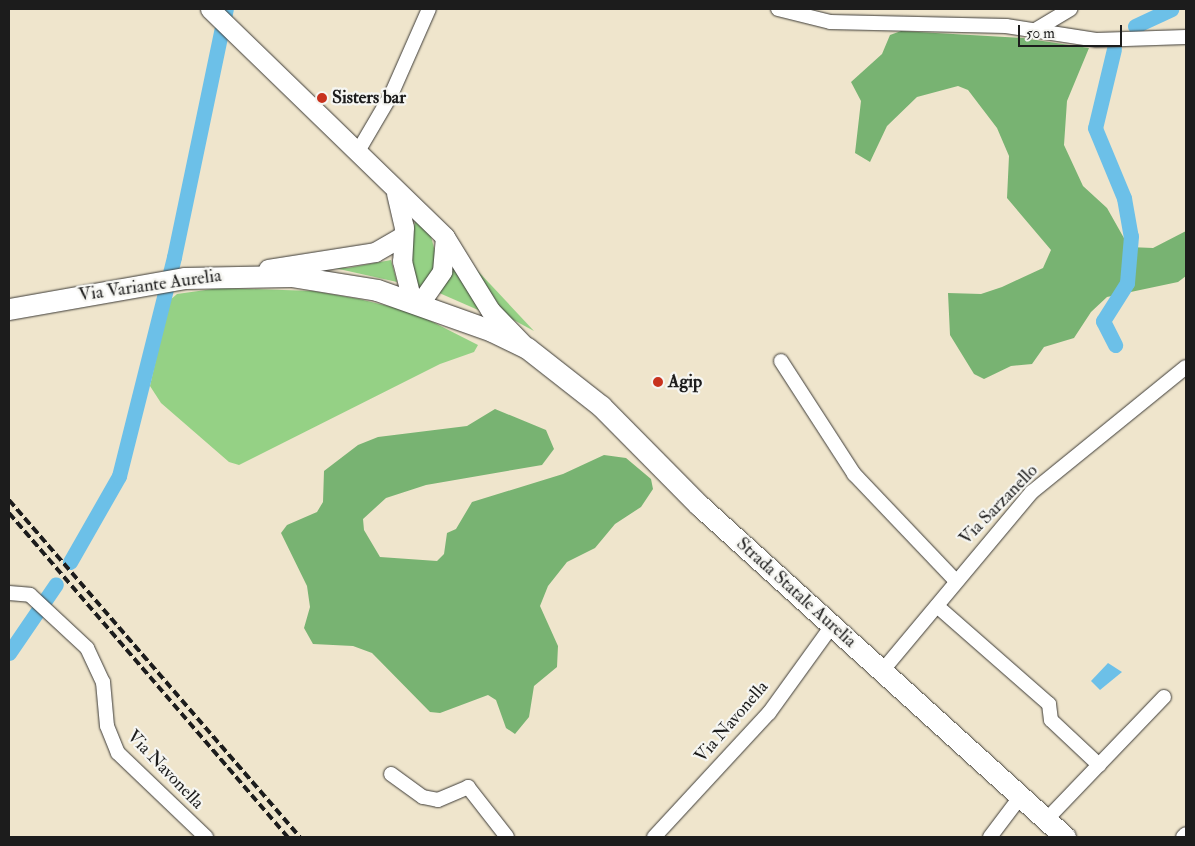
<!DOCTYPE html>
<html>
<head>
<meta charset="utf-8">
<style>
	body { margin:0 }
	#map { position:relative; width:1195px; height:846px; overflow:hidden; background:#efe5cc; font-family:"IM FELL Double Pica",serif }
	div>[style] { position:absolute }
	.green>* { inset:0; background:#95d185 }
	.forest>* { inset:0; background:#78b372 }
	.water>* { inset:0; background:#6cc0e8 }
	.canal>* { height:15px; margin:-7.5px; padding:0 7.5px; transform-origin:7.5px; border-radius:7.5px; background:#6cc0e8 }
	.roads { filter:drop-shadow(0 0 1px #3c3a36) drop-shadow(0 0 1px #3c3a36) }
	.minor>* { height:14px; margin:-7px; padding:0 7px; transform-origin:7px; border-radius:7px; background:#fff }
	.secondary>* { height:19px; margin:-9.5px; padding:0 9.5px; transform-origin:9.5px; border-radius:9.5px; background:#fff }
	.primary>* { height:21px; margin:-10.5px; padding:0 10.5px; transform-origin:10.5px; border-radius:10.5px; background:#fff }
	.rail>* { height:4px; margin-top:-2px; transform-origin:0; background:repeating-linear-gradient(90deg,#1c1c1c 0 8px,transparent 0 12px) }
	.dots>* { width:14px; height:14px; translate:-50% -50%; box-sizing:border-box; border:2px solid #f6f6f2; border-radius:50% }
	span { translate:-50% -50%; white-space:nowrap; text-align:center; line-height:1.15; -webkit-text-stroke:4.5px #f6f6f2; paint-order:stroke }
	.poi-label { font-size:18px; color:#1c1c1c; font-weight:700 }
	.left { translate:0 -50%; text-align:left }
	.street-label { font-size:18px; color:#1c1c1c }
	.frame { position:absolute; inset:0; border:10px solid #1c1c1c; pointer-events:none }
	.scale { position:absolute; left:1018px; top:25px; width:104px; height:22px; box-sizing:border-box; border:2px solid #1c1c1c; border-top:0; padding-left:6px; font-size:15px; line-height:18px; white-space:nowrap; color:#1c1c1c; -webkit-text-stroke:4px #f6f6f2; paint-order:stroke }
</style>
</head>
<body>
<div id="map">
	<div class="green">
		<div style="clip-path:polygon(416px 219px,430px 233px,438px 262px,423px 286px,417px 288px,411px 280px,410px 241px)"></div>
		<div style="clip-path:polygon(454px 258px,485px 313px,437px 292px)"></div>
		<div style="clip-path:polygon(391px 260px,397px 282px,330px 267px,348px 268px)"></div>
		<div style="clip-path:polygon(475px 268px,534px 331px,506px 316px)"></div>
		<div style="clip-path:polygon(220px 288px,313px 291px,359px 299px,413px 312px,478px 345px,474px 352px,440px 364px,239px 465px,229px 462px,161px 403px,150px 386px,169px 301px,177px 294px)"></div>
	</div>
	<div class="forest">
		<div style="clip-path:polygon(901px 31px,1023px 38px,1089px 48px,1067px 101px,1064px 145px,1083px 186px,1107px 208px,1129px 247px,1153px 248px,1186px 231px,1186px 276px,1178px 282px,1107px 297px,1091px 312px,1074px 338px,1044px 347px,1032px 364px,1011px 366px,984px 379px,974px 374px,950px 335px,948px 293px,981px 294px,1002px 287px,1043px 268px,1051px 250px,1007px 198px,1009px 156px,997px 128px,968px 90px,958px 86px,917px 97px,887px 126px,870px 162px,855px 153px,861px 101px,851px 82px,882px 54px,890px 35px)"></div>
		<div style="clip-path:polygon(495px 409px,546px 430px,554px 449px,542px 465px,426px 485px,386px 498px,363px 519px,364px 530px,380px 557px,437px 561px,444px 554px,447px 533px,456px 529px,472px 502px,563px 474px,604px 455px,626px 458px,651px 479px,653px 489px,641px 507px,615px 524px,595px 548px,567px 562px,548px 586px,540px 606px,558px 646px,557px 667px,534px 686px,529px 717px,515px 734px,506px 728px,496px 700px,488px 695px,440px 713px,430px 712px,372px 653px,353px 646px,313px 644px,304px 628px,310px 607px,307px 586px,281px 533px,287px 525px,317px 512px,323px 502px,324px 471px,358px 445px,378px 437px,467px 426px)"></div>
	</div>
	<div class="water">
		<div style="clip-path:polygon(1108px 663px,1122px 672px,1100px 690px,1091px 681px)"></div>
	</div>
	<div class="canal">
		<div style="left:1135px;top:26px;width:40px;rotate:-25deg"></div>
		<div style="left:1114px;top:49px;width:81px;rotate:103.5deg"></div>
		<div style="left:1095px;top:128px;width:76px;rotate:67.5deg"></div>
		<div style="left:1124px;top:198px;width:39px;rotate:80deg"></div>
		<div style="left:1131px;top:236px;width:47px;rotate:94.9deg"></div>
		<div style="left:1127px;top:283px;width:45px;rotate:122.3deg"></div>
		<div style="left:1103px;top:321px;width:27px;rotate:63deg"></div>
		<div style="left:70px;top:562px;width:99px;rotate:-60.3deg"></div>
		<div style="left:119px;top:476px;width:226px;rotate:-75.9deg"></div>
		<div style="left:174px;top:257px;width:253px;rotate:-78.2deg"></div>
		<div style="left:9px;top:653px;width:83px;rotate:-55.7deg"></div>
	</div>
	<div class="roads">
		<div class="minor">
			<div style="left:778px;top:9px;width:54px;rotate:14deg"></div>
			<div style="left:830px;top:22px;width:176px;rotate:1.3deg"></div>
			<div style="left:1006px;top:26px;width:91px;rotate:8.8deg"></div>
			<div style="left:1096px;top:40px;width:90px;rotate:-1.9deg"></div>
			<div style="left:1037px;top:29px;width:39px;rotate:-31deg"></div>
			<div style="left:357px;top:153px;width:67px;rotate:-59.6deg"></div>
			<div style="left:391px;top:95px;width:94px;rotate:-66.2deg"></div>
			<div style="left:781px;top:361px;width:135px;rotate:57.1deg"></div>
			<div style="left:854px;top:474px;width:148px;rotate:46.4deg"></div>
			<div style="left:9px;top:593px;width:21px;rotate:5deg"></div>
			<div style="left:30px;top:595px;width:78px;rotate:42.9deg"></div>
			<div style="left:87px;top:648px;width:38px;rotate:65deg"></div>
			<div style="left:103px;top:682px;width:44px;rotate:84.8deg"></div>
			<div style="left:107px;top:726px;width:29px;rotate:68deg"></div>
			<div style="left:118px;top:753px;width:122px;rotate:43.7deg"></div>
			<div style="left:937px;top:606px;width:149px;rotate:41.2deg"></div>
			<div style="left:1049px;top:704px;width:16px;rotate:83deg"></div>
			<div style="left:1051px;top:720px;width:66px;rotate:43.2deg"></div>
			<div style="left:883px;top:670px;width:232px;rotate:-50.1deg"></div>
			<div style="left:1032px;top:492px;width:198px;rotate:-39.1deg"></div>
			<div style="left:391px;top:774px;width:39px;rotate:36deg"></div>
			<div style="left:423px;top:797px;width:15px;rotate:11deg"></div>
			<div style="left:438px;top:800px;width:33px;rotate:-23deg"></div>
			<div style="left:468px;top:787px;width:63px;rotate:52deg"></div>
			<div style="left:1047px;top:819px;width:169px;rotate:-46.2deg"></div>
			<div style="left:654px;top:837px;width:169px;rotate:-47.2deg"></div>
			<div style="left:769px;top:713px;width:106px;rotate:-54.2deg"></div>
			<div style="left:990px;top:837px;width:51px;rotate:-52.9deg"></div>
			<div style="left:1183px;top:837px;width:4px;rotate:-45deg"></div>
		</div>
		<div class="secondary">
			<div style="left:210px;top:9px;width:327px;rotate:44.1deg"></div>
			<div style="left:445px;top:237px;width:86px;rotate:58.3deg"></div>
			<div style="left:490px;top:310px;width:47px;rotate:45.9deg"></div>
			<div style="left:396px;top:193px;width:35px;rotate:77deg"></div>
			<div style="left:404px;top:227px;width:34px;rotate:93deg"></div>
			<div style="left:402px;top:261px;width:41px;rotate:76deg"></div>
			<div style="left:268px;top:269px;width:108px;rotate:-9deg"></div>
			<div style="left:375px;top:252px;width:32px;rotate:-30deg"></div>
			<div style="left:420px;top:303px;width:39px;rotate:-55deg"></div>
			<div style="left:442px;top:271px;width:34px;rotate:-85deg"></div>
		</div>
		<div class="primary">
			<div style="left:9px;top:309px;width:179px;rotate:-10deg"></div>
			<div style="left:185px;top:278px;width:106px;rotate:-1.1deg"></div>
			<div style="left:291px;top:276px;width:87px;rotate:9.2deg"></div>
			<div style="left:377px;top:290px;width:122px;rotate:19.6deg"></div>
			<div style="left:492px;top:331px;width:39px;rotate:26deg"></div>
			<div style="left:527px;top:348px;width:94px;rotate:38.1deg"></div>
			<div style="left:601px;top:406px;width:139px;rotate:45.3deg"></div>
			<div style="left:699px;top:505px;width:494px;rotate:42.2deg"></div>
		</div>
	</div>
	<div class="rail">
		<div style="left:9px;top:500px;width:445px;rotate:49.2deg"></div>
		<div style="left:9px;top:513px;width:428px;rotate:49.3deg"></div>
	</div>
	<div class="dots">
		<div style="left:322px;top:98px;background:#c8321e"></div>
		<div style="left:658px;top:382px;background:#c8321e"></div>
	</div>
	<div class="poi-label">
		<span class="left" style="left:332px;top:98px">Sisters bar</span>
		<span class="left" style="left:668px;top:382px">Agip</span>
	</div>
	<div class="street-label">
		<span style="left:150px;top:286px;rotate:-8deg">Via Variante Aurelia</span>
		<span style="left:999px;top:505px;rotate:-46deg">Via Sarzanello</span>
		<span style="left:796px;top:593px;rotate:42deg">Strada Statale Aurelia</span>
		<span style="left:732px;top:722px;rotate:-49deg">Via Navonella</span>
		<span style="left:165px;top:770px;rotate:46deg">Via Navonella</span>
	</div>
	<div class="frame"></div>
	<div class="scale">50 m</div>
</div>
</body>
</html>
